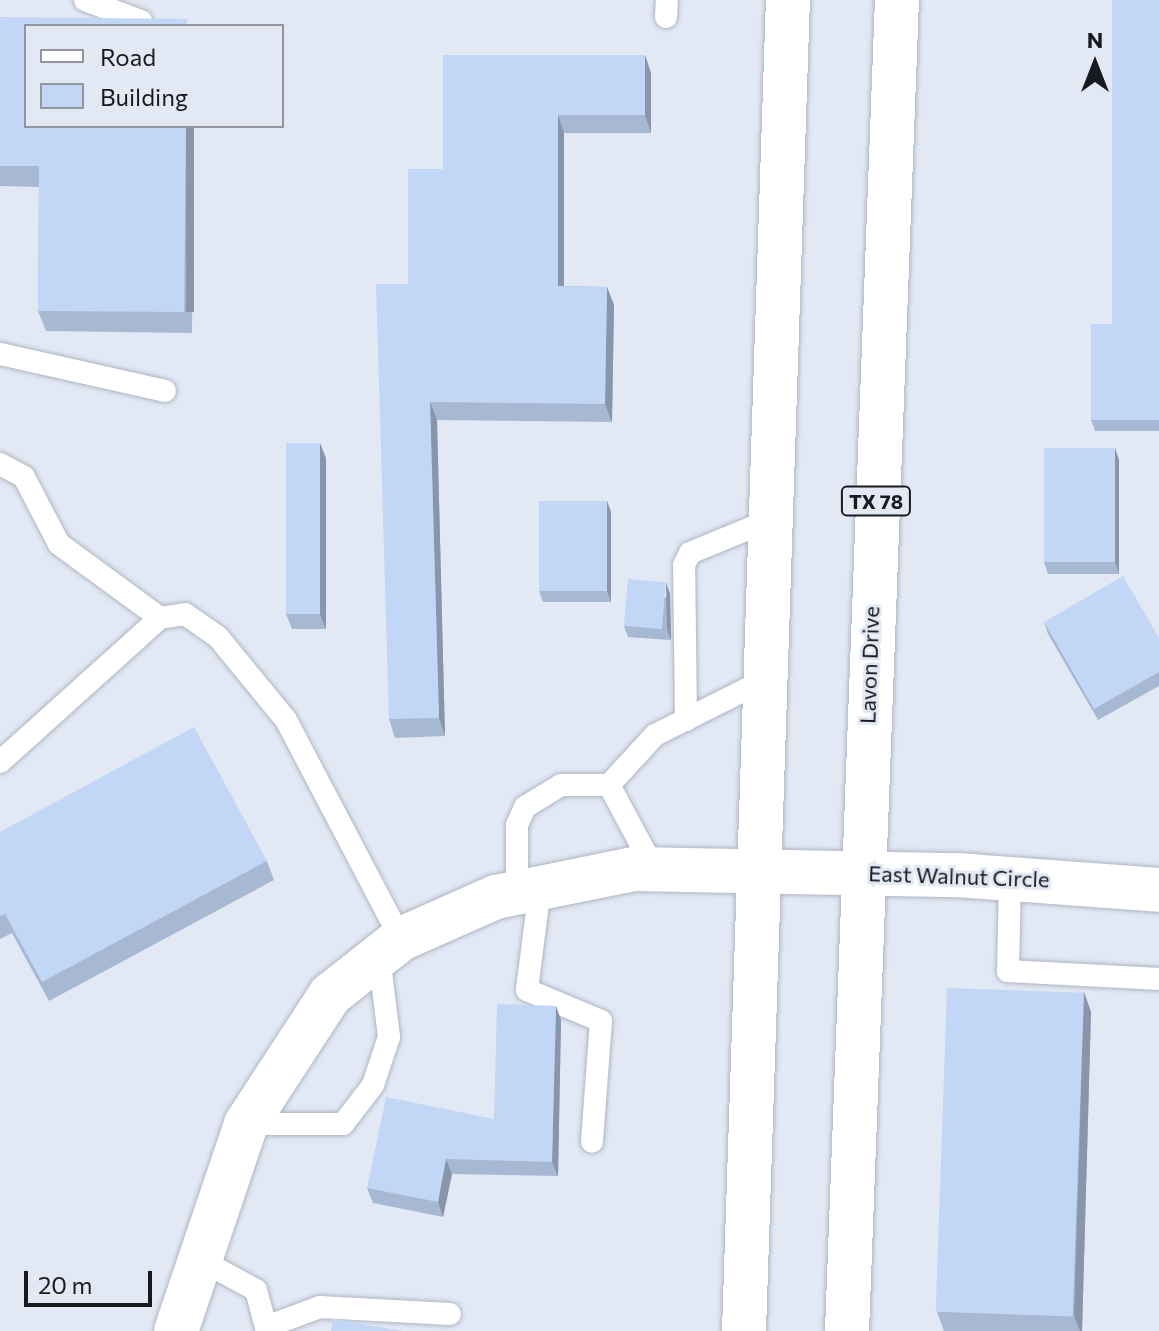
<!DOCTYPE html>
<html>
<head>
<meta charset="utf-8">
<style>
	body { margin:0 }
	#map { position:relative; width:1159px; height:1331px; overflow:hidden; background:#e2e9f5; font-family:Commissioner,sans-serif }
	div>[style] { position:absolute }
	.roads { filter:drop-shadow(0 0 2px #afb6c2) drop-shadow(0 0 2px #afb6c2) }
	.lane>* { height:22px; margin:-11px; padding:0 11px; transform-origin:11px; border-radius:11px; background:#fff }
	.street>* { height:44px; margin:-22px; padding:0 22px; transform-origin:22px; border-radius:22px; background:#fff }
	.primary>* { height:44px; margin:-22px; padding:0 22px; transform-origin:22px; border-radius:22px; background:#fff }
	.wall>* { inset:0; background:#a7b8d3 }
	.shaded-wall>* { inset:0; background:#8896ac; transform-origin:0 0 }
	.building>* { inset:0; background:#c2d6f5; transform-origin:0 0 }
	span { translate:-50% -50%; white-space:nowrap; text-align:center; line-height:1.15; -webkit-text-stroke:6px #e2e9f5; paint-order:stroke }
	.shield-label span { padding:2px 6px; background:#e2e9f5; border:2px solid; border-radius:6px; -webkit-text-stroke-width:0 }
	.shield-label { font-size:20px; color:#171a1e; font-weight:700 }
	.street-label { font-size:22px; color:#171a1e }
	.legend { position:absolute; left:24px; top:24px; width:260px; height:104px; box-sizing:border-box; background:#e2e9f5; border:2px solid #91969f; margin:0; padding:10px 14px; list-style:none; font-size:24px; color:#171a1e }
	.legend li { display:flex; align-items:center; gap:16px; height:40px }
	.legend b { width:40px; border:2px solid #91969f }
	.north { position:absolute; left:1055px; top:24px; width:80px; height:80px; -webkit-text-stroke:6px #e2e9f5; paint-order:stroke; rotate:0deg; font-size:22px; font-weight:700; line-height:32px; text-align:center; color:#171a1e }
	.north::after { content:''; display:block; margin:auto; width:28px; height:36px; background:#171a1e; clip-path:polygon(50% 0,100% 100%,50% 72%,0 100%) }
	.scale { position:absolute; left:24px; top:1271px; width:128px; height:36px; box-sizing:border-box; border:4px solid #171a1e; border-top:0; padding-left:10px; font-size:24px; line-height:28px; white-space:nowrap; color:#171a1e; -webkit-text-stroke:6px #e2e9f5; paint-order:stroke }
</style>
</head>
<body>
<div id="map">
	<div class="roads">
		<div class="lane">
			<div style="left:85px;top:0;width:60px;rotate:20.6deg"></div>
			<div style="left:666px;top:17px;width:17px;rotate:-87deg"></div>
			<div style="left:0;top:354px;width:169px;rotate:12.6deg"></div>
			<div style="left:0;top:464px;width:27px;rotate:28deg"></div>
			<div style="left:24px;top:477px;width:76px;rotate:62.4deg"></div>
			<div style="left:59px;top:544px;width:125px;rotate:36.2deg"></div>
			<div style="left:686px;top:720px;width:155px;rotate:-90.7deg"></div>
			<div style="left:684px;top:565px;width:13px;rotate:-63deg"></div>
			<div style="left:690px;top:553px;width:87px;rotate:-22.4deg"></div>
			<div style="left:0;top:762px;width:215px;rotate:-42deg"></div>
			<div style="left:160px;top:618px;width:25px;rotate:-9deg"></div>
			<div style="left:185px;top:614px;width:40px;rotate:34.9deg"></div>
			<div style="left:218px;top:637px;width:107px;rotate:50.7deg"></div>
			<div style="left:286px;top:720px;width:247px;rotate:62.3deg"></div>
			<div style="left:609px;top:785px;width:68px;rotate:-47.4deg"></div>
			<div style="left:655px;top:735px;width:123px;rotate:-26.6deg"></div>
			<div style="left:1010px;top:877px;width:94px;rotate:91.2deg"></div>
			<div style="left:1008px;top:971px;width:151px;rotate:3deg"></div>
			<div style="left:540px;top:888px;width:103px;rotate:97.3deg"></div>
			<div style="left:527px;top:990px;width:80px;rotate:22.7deg"></div>
			<div style="left:601px;top:1021px;width:121px;rotate:94.3deg"></div>
			<div style="left:517px;top:893px;width:68px;rotate:-90deg"></div>
			<div style="left:517px;top:825px;width:20px;rotate:-66deg"></div>
			<div style="left:525px;top:807px;width:42px;rotate:-31.4deg"></div>
			<div style="left:561px;top:785px;width:48px"></div>
			<div style="left:609px;top:785px;width:95px;rotate:61.8deg"></div>
			<div style="left:246px;top:1124px;width:97px"></div>
			<div style="left:343px;top:1124px;width:49px;rotate:-52.4deg"></div>
			<div style="left:373px;top:1085px;width:51px;rotate:-71.6deg"></div>
			<div style="left:389px;top:1037px;width:82px;rotate:-97deg"></div>
			<div style="left:195px;top:1257px;width:69px;rotate:28.4deg"></div>
			<div style="left:256px;top:1290px;width:42px;rotate:75deg"></div>
			<div style="left:266px;top:1327px;width:58px;rotate:-20.3deg"></div>
			<div style="left:320px;top:1307px;width:130px;rotate:3.1deg"></div>
		</div>
		<div class="street">
			<div style="left:176px;top:1331px;width:219px;rotate:-71.3deg"></div>
			<div style="left:246px;top:1124px;width:154px;rotate:-56.9deg"></div>
			<div style="left:330px;top:995px;width:90px;rotate:-38.3deg"></div>
			<div style="left:401px;top:939px;width:104px;rotate:-23.9deg"></div>
			<div style="left:496px;top:897px;width:141px;rotate:-11.5deg"></div>
			<div style="left:634px;top:869px;width:323px;rotate:1.1deg"></div>
			<div style="left:957px;top:875px;width:203px;rotate:4.2deg"></div>
		</div>
		<div class="primary">
			<div style="left:744px;top:1331px;width:1332px;rotate:-88.11deg"></div>
			<div style="left:847px;top:1331px;width:1332px;rotate:-87.85deg"></div>
		</div>
	</div>
	<div class="wall">
		<div style="clip-path:polygon(1159px 0,1159px 431px,1095px 431px,1091px 420px,1112px 324px)"></div>
		<div style="clip-path:polygon(0 17px,194px 126px,192px 333px,46px 331px,38px 311px,39px 187px,0 186px)"></div>
		<div style="clip-path:polygon(645px 55px,651px 73px,651px 133px,564px 133px,564px 286px,607px 287px,614px 305px,612px 422px,437px 420px,445px 736px,395px 738px,389px 719px,408px 284px,443px 169px)"></div>
		<div style="clip-path:polygon(1115px 448px,1119px 460px,1119px 574px,1048px 574px,1044px 562px)"></div>
		<div style="clip-path:polygon(326px 458px,326px 629px,292px 629px,286px 614px)"></div>
		<div style="clip-path:polygon(607px 501px,611px 512px,611px 602px,543px 602px,539px 591px)"></div>
		<div style="clip-path:polygon(670px 594px,671px 640px,628px 637px,624px 626px)"></div>
		<div style="clip-path:polygon(1044px 622px,1159px 638px,1159px 686px,1098px 720px,1048px 634px)"></div>
		<div style="clip-path:polygon(0 832px,267px 861px,274px 880px,49px 1001px,12px 933px,0 939px)"></div>
		<div style="clip-path:polygon(1084px 992px,1091px 1012px,1082px 1331px,944px 1331px,937px 1312px)"></div>
		<div style="clip-path:polygon(556px 1006px,561px 1020px,558px 1176px,452px 1174px,443px 1217px,373px 1203px,367px 1188px,494px 1119px)"></div>
	</div>
	<div class="shaded-wall">
		<div style="clip-path:polygon(645px 55px,651px 73px,651px 133px,645px 115px)"></div>
		<div style="clip-path:polygon(558px 115px,564px 133px,564px 304px,558px 286px)"></div>
		<div style="left:186px;top:126px;width:8px;height:186px"></div>
		<div style="clip-path:polygon(607px 287px,614px 305px,612px 422px,605px 404px)"></div>
		<div style="clip-path:polygon(430px 402px,437px 420px,445px 736px,439px 718px)"></div>
		<div style="clip-path:polygon(320px 443px,326px 458px,326px 629px,320px 614px)"></div>
		<div style="clip-path:polygon(1115px 448px,1119px 460px,1119px 574px,1115px 562px)"></div>
		<div style="clip-path:polygon(607px 501px,611px 512px,611px 602px,607px 591px)"></div>
		<div style="clip-path:polygon(666px 582px,670px 594px,671px 640px,667px 629px)"></div>
		<div style="clip-path:polygon(1084px 992px,1091px 1012px,1082px 1331px,1080px 1331px,1074px 1316px)"></div>
		<div style="clip-path:polygon(556px 1006px,561px 1020px,558px 1176px,552px 1162px)"></div>
		<div style="clip-path:polygon(446px 1159px,452px 1174px,443px 1217px,438px 1202px)"></div>
	</div>
	<div class="building">
		<div style="clip-path:polygon(1112px 0,1159px 0,1159px 420px,1091px 420px,1091px 324px,1112px 324px)"></div>
		<div style="clip-path:polygon(0 17px,187px 19px,187px 26px,26px 26px,26px 126px,186px 126px,184px 312px,38px 311px,39px 166px,0 166px)"></div>
		<div style="clip-path:polygon(443px 55px,645px 55px,645px 115px,558px 115px,558px 286px,607px 287px,605px 404px,430px 402px,439px 718px,389px 719px,376px 284px,408px 284px,408px 169px,443px 169px)"></div>
		<div style="left:320px;top:443px;width:171px;height:34px;rotate:90deg"></div>
		<div style="left:1044px;top:448px;width:71px;height:114px"></div>
		<div style="left:539px;top:501px;width:68px;height:90px"></div>
		<div style="clip-path:polygon(1123px 576px,1159px 638px,1159px 672px,1094px 709px,1044px 622px)"></div>
		<div style="left:628px;top:579px;width:38px;height:47px;rotate:5deg"></div>
		<div style="clip-path:polygon(194px 727px,267px 861px,42px 982px,5px 914px,0 916px,0 832px)"></div>
		<div style="left:947px;top:988px;width:137px;height:324px;rotate:2deg"></div>
		<div style="clip-path:polygon(497px 1004px,556px 1006px,552px 1162px,446px 1159px,438px 1202px,367px 1188px,386px 1097px,494px 1119px)"></div>
		<div style="clip-path:polygon(333px 1319px,402px 1331px,331px 1331px)"></div>
	</div>
	<div class="shield-label">
		<span style="left:876px;top:501px">TX 78</span>
	</div>
	<div class="street-label">
		<span style="left:869px;top:665px;rotate:-88deg">Lavon Drive</span>
		<span style="left:959px;top:876px;rotate:2deg">East Walnut Circle</span>
	</div>
	<ul class="legend">
	<li><b style="height:10px;background:#fff"></b>Road</li>
	<li><b style="height:22px;background:#c2d6f5"></b>Building</li>
	</ul>
	<div class="north">N</div>
	<div class="scale">20 m</div>
</div>
</body>
</html>
